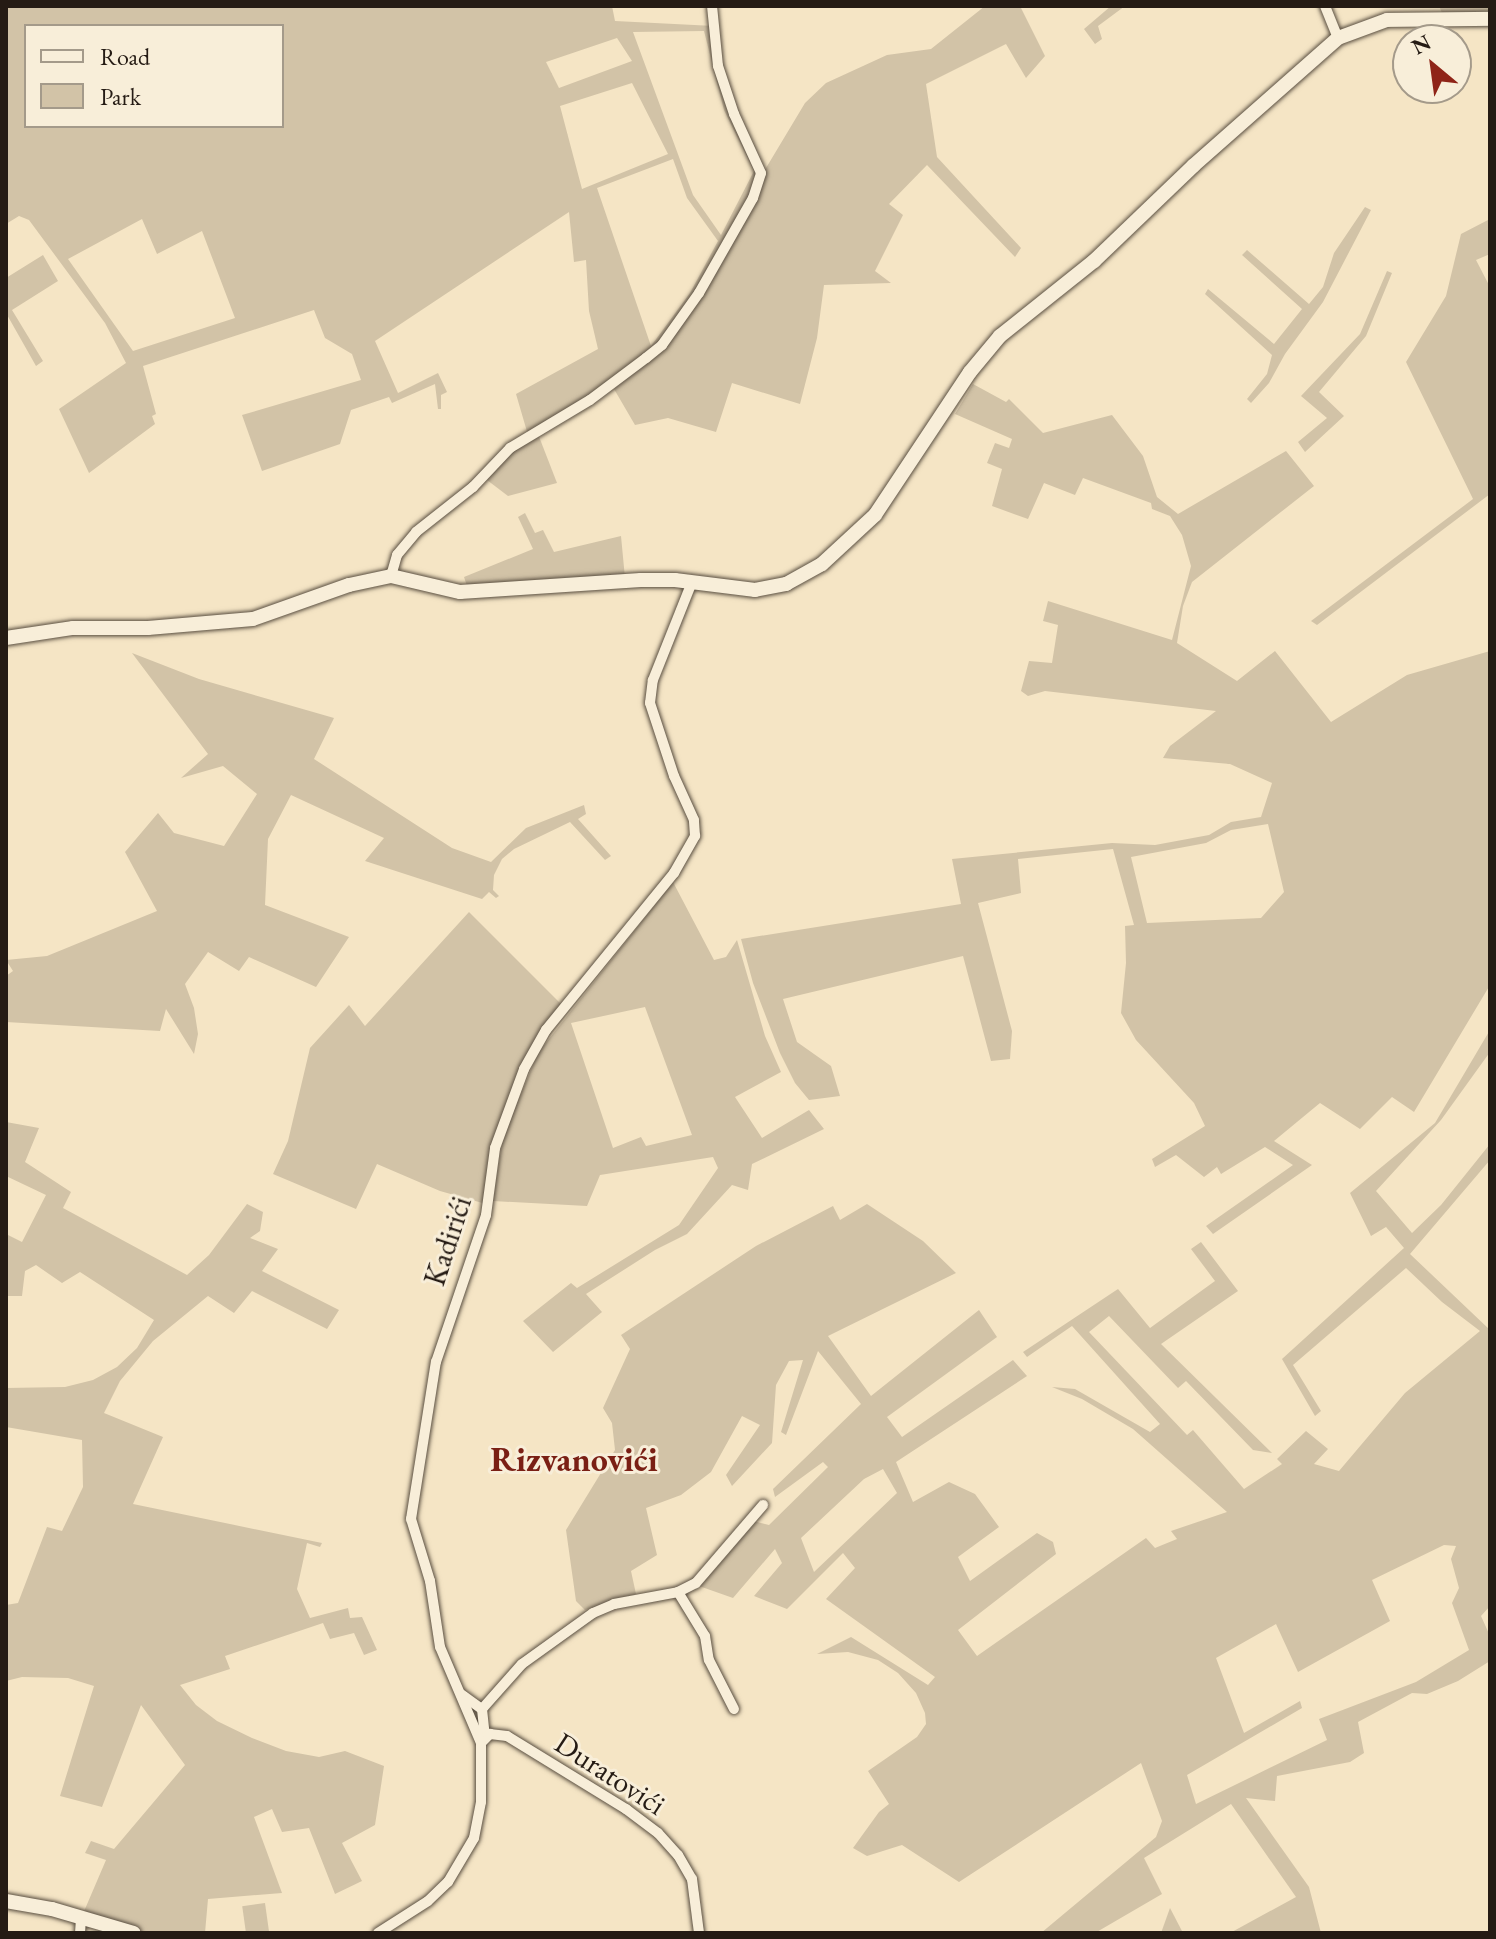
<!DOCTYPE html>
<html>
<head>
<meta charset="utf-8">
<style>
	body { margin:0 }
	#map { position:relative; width:1496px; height:1939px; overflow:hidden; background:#f5e5c5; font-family:"EB Garamond",serif }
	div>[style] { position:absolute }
	.green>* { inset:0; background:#d2c3a7; transform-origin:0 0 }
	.roads { filter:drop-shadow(0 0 2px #594e40) drop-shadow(0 0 2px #594e40) }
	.street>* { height:10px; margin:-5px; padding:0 5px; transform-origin:5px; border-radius:5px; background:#f8eed9 }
	.secondary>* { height:14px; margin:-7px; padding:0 7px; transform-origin:7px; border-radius:7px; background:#f8eed9 }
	span { translate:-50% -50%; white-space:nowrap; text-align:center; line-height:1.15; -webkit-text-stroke:6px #f8eed9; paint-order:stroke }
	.street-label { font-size:30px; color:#251b14 }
	.quarter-label { font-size:34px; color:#7a1f14; font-weight:700 }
	.frame { position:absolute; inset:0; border:8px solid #251b14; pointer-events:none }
	.legend { position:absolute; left:24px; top:24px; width:260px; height:104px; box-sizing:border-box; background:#f8eed9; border:2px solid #a49a8a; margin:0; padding:10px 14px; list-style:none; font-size:24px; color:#251b14 }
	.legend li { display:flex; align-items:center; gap:16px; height:40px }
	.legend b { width:40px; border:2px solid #a49a8a }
	.north { position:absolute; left:1392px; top:24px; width:80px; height:80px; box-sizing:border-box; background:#f8eed9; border:2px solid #a49a8a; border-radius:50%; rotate:331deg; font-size:22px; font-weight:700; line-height:32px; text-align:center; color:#251b14 }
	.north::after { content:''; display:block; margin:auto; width:28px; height:36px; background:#8f2418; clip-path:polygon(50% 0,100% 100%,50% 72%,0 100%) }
</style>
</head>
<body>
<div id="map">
	<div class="green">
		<div style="clip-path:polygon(evenodd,6px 6px,612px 6px,615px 21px,714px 26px,719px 69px,763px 173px,805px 103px,826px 83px,887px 55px,931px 49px,985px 6px,1020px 6px,1045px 56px,1026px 78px,1006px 44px,926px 84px,937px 157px,1021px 248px,1015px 257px,927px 165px,889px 204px,903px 215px,875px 271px,891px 283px,824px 285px,817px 338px,800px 404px,732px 383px,716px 432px,668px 418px,635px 425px,614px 389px,656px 353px,528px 435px,516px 394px,598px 349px,589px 311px,586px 260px,574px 262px,569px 212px,375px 341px,398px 393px,438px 373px,447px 392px,441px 395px,441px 409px,438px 409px,435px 384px,392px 403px,389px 397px,351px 410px,340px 444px,262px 471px,242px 415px,361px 380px,352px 354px,325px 338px,314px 310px,143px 366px,156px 414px,152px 416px,155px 424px,89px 473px,59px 409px,126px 363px,105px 323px,29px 220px,19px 216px,6px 224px,6px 6px,26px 26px,282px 26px,282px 126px,26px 126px,26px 26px,6px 6px,704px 31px,724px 110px,754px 171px,721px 235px,693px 195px,633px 32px,704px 31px,6px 6px,617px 38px,632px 61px,559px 88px,546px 62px,617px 38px,6px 6px,632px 83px,668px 154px,582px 189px,560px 106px,632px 83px,6px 6px,673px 159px,687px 198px,718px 241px,690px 293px,651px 346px,597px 188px,673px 159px,6px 6px,142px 219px,157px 254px,202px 231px,235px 318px,133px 351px,68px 259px,142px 219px)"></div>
		<div style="clip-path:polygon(1111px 6px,1125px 6px,1098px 26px,1102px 39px,1095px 44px,1084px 29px)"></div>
		<div style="clip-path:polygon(1439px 6px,1490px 6px,1490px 18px,1445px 20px)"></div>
		<div style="clip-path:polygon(1365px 207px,1371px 210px,1323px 302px,1285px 354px,1269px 383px,1251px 403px,1247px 399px,1267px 374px,1272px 355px,1205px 294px,1208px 289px,1274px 344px,1302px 309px,1242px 255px,1247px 250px,1309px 304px,1323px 287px,1334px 253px)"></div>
		<div style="clip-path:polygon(1488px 220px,1490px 254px,1476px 260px,1490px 287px,1490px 494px,1317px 625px,1311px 621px,1473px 499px,1406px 362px,1446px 296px,1461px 234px)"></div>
		<div style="clip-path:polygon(43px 255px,58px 281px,12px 310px,43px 361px,36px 366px,6px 313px,6px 278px)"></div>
		<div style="clip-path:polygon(1387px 271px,1392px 273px,1366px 336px,1319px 392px,1344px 416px,1305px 452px,1298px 442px,1327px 418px,1301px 396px,1360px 334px)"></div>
		<div style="clip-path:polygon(evenodd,973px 384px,1006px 402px,1009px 399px,1043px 433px,1112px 415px,1143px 456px,1157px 497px,1178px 514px,1286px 451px,1314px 486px,1192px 582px,1183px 606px,1177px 643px,1237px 681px,1275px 651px,1331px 722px,1407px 675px,1490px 651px,1490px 985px,1414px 1112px,1392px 1097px,1360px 1129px,1320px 1103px,1274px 1141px,1312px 1165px,1213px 1234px,1206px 1226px,1293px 1165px,1265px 1147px,1221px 1174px,1217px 1167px,1204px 1177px,1176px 1155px,1155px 1167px,1152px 1159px,1205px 1126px,1194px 1103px,1136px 1040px,1121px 1013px,1126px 963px,1125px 926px,1134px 925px,1113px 849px,1018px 859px,1021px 893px,978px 903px,1012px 1031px,1010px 1059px,991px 1061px,963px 956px,783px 999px,797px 1042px,831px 1066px,840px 1096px,809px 1100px,795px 1083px,780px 1053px,753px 983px,741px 939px,961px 904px,952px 859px,1112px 843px,1155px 845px,1209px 835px,1231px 822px,1261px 817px,1272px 783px,1230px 764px,1163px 758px,1170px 746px,1216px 711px,1045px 691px,1028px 696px,1021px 691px,1029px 661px,1052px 663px,1058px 625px,1043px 621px,1048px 601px,1172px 640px,1191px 566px,1182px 535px,1170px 516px,1152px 509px,1151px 503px,1083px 478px,1075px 495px,1044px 483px,1028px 519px,992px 506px,1002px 469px,987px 463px,995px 443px,1009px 448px,1012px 439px,955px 414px,973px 384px,1268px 824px,1284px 892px,1261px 918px,1147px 923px,1131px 857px,1206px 843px,1231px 830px,1268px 824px)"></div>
		<div style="clip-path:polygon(538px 434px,557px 483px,508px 496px,487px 480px,512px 452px)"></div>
		<div style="clip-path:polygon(525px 513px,535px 533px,543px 530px,554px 552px,621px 536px,625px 578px,468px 589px,464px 577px,533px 549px,518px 517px)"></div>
		<div style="clip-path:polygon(132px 653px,199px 679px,334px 718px,314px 759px,452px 848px,491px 862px,526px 828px,584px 805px,586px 814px,578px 819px,611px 856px,605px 860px,570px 822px,514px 849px,502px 859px,494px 875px,493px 890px,499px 896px,496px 898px,489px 892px,482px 899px,365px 861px,384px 838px,291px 795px,268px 839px,265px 905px,349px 937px,316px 987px,249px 957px,239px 971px,208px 952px,185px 984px,194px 1008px,198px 1034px,194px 1054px,166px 1009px,160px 1031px,6px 1022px,6px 976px,13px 971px,6px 960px,47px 956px,157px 911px,125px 852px,158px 813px,174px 833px,224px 846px,257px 794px,223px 766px,181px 778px,208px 754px)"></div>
		<div style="clip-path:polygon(evenodd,673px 882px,714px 960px,726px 957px,737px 940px,765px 1036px,781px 1072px,735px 1097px,762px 1138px,809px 1110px,824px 1129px,752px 1164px,748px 1190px,732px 1185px,687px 1234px,655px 1250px,586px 1294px,602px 1312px,553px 1352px,523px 1321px,571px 1283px,577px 1288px,679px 1225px,718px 1168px,713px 1157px,600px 1175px,587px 1206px,493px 1201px,503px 1137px,538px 1053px,673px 882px,645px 1007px,692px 1135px,646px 1146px,641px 1137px,613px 1148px,571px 1023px,645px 1007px)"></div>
		<div style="clip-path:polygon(469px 912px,564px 1007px,517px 1079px,486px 1204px,440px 1191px,377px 1164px,356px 1209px,273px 1174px,288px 1141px,310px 1048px,349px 1005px,365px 1026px)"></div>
		<div style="clip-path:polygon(evenodd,1490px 1030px,1490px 1052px,1441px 1120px,1376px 1191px,1412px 1233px,1441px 1205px,1490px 1144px,1490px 1160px,1410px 1254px,1490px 1330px,1490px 1606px,1481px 1616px,1490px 1636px,1490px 1661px,1458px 1681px,1427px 1694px,1412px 1693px,1358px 1722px,1364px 1753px,1350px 1762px,1277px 1776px,1275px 1801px,1246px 1798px,1309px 1887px,1321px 1933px,1230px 1933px,1296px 1897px,1231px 1804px,1144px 1858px,1162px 1894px,1095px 1933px,1041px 1933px,1156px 1837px,1162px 1821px,1141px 1763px,959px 1882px,902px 1845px,867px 1856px,853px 1848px,879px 1812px,889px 1804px,868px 1771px,917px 1737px,926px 1724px,925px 1713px,916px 1693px,898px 1673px,878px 1660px,848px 1652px,817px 1654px,851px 1637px,928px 1685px,935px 1677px,826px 1599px,855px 1568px,843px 1553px,787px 1609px,754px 1596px,782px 1563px,775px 1549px,733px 1598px,699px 1586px,753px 1521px,769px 1525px,828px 1467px,823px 1462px,775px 1497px,773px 1489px,861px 1404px,818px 1351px,786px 1435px,781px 1432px,803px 1360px,789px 1361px,776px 1385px,772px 1443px,732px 1486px,726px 1475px,760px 1425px,742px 1416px,711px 1472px,681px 1495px,646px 1508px,657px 1555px,631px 1571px,636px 1594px,585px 1610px,576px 1601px,566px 1530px,615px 1450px,612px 1423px,603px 1408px,630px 1349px,621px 1335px,756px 1246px,833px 1206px,840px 1220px,867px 1204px,923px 1241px,956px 1273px,828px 1336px,871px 1396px,979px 1310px,997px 1337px,887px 1417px,902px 1437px,1013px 1360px,1027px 1376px,896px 1462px,913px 1502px,949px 1482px,975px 1494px,999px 1527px,958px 1557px,970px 1581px,1037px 1533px,1053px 1542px,1056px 1554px,958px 1630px,977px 1656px,1146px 1538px,1155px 1548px,1177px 1539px,1171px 1531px,1227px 1512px,1133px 1429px,1082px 1399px,1052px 1387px,1075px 1389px,1150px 1432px,1160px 1424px,1072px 1326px,1027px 1357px,1023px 1352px,1118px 1289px,1150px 1328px,1215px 1281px,1191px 1249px,1201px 1242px,1238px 1291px,1161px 1344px,1272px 1453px,1253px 1450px,1186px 1381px,1178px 1388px,1109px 1316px,1089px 1332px,1187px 1435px,1193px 1430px,1244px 1489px,1282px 1464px,1277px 1459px,1306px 1431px,1328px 1449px,1314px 1464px,1339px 1471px,1405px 1393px,1480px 1331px,1442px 1302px,1406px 1268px,1293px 1365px,1321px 1411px,1315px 1416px,1282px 1359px,1404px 1248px,1386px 1227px,1371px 1236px,1350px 1193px,1435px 1123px,1490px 1030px,883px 1469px,897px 1493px,814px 1572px,801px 1538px,864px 1479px,883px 1469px,1490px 1030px,1444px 1545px,1456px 1546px,1451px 1559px,1459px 1588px,1452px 1603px,1469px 1650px,1416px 1682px,1319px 1719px,1327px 1740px,1196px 1804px,1187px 1775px,1302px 1708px,1300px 1701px,1244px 1733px,1216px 1658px,1276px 1624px,1298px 1672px,1390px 1621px,1372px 1580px,1444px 1545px)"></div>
		<div style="clip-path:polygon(6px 1122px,39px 1128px,25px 1162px,71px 1192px,63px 1208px,187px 1275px,209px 1255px,247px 1204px,263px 1212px,260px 1231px,250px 1238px,278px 1249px,262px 1271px,339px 1310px,327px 1329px,252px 1291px,234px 1313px,208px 1296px,153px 1341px,120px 1381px,104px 1413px,163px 1437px,133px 1504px,322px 1543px,320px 1547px,307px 1543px,297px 1589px,310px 1618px,348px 1608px,350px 1618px,362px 1617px,377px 1650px,364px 1655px,354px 1633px,330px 1639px,323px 1623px,225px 1656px,230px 1669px,180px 1685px,196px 1705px,217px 1721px,252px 1738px,286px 1751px,319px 1757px,345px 1751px,384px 1766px,375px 1825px,342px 1843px,362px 1881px,335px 1894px,309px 1828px,282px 1832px,272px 1809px,254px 1817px,282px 1893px,208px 1899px,205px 1933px,150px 1933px,82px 1916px,106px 1860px,85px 1853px,91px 1841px,114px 1849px,185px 1765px,141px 1705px,102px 1807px,60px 1796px,94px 1686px,68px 1678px,22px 1677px,6px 1681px,6px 1605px,18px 1603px,47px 1527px,62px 1531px,83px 1487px,82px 1440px,6px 1427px,6px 1388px,65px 1387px,93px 1380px,117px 1367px,137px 1348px,154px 1320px,80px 1272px,62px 1283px,36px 1265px,25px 1271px,22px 1296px,6px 1296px,6px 1234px,22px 1242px,46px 1195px,6px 1176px)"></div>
		<div style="left:265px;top:1903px;width:30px;height:23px;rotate:82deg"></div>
		<div style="clip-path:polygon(1170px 1908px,1183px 1933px,1161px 1933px)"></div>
	</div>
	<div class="roads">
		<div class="street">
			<div style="left:1325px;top:6px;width:35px;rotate:68deg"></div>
			<div style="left:391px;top:576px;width:22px;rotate:-74deg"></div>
			<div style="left:397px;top:555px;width:30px;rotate:-50deg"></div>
			<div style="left:416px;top:532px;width:73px;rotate:-38.3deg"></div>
			<div style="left:473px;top:487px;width:54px;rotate:-46.5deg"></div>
			<div style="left:510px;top:448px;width:93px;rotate:-31deg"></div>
			<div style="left:590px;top:400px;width:70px;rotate:-36.9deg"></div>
			<div style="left:646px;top:358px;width:21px;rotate:-39deg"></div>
			<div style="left:662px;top:345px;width:64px;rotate:-54.6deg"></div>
			<div style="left:699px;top:293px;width:109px;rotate:-60.4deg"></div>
			<div style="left:753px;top:198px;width:26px;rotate:-72deg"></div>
			<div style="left:761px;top:173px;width:65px;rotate:-114.6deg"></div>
			<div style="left:734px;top:114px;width:51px;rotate:-108.4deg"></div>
			<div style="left:718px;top:66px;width:60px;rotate:-95.7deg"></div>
			<div style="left:678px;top:1592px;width:52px;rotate:58.5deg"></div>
			<div style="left:705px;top:1636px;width:24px;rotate:81deg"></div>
			<div style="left:709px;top:1660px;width:55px;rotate:63deg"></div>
			<div style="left:461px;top:1694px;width:26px;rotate:36deg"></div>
			<div style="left:482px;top:1709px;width:60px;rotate:-48.4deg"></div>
			<div style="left:522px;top:1664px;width:87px;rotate:-35.7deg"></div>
			<div style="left:593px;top:1613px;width:23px;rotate:-23deg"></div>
			<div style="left:614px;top:1604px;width:65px;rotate:-10.6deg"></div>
			<div style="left:678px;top:1592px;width:20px;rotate:-27deg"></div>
			<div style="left:696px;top:1583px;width:103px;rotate:-49.3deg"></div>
			<div style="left:482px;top:1709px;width:29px;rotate:84deg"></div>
			<div style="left:481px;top:1743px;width:13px;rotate:-45deg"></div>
			<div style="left:490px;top:1734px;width:17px;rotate:7deg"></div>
			<div style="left:507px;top:1736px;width:140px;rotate:31.5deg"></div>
			<div style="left:626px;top:1809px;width:40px;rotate:37deg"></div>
			<div style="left:658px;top:1833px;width:30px;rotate:48deg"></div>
			<div style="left:678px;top:1855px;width:28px;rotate:60deg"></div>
			<div style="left:692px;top:1879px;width:54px;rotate:82.6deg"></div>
			<div style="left:80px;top:1933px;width:14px;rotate:-86deg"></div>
			<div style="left:378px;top:1933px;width:59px;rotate:-32.6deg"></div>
			<div style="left:428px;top:1901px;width:28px;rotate:-44deg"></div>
			<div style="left:448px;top:1882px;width:51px;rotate:-59.4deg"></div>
			<div style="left:474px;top:1838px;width:37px;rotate:-79deg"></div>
			<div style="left:481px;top:1802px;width:59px;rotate:-90deg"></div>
			<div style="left:481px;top:1743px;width:104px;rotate:-113.1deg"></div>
			<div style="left:440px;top:1647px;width:67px;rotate:-98.6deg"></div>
			<div style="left:430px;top:1581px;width:65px;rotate:-107deg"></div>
			<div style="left:411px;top:1519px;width:159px;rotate:-81deg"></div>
			<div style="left:436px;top:1362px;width:155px;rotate:-71.2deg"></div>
			<div style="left:486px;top:1215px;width:68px;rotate:-82.3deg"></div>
			<div style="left:495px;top:1148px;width:84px;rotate:-69.8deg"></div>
			<div style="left:524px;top:1069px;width:45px;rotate:-60.6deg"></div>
			<div style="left:546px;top:1030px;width:203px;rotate:-50.8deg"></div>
			<div style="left:674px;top:873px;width:43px;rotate:-60.4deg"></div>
			<div style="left:695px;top:836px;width:16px;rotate:-94deg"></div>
			<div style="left:694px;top:820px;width:48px;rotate:-114.4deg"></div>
			<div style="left:674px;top:776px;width:77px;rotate:-108.2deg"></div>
			<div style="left:650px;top:703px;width:23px;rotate:-83deg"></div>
			<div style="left:653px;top:680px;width:105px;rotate:-68.3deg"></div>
		</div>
		<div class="secondary">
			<div style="left:6px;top:638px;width:68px;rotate:-8.5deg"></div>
			<div style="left:73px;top:628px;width:75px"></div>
			<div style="left:148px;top:628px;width:105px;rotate:-4.9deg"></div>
			<div style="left:253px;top:619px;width:102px;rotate:-19.5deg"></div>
			<div style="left:349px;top:585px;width:43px;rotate:-12.1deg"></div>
			<div style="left:391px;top:576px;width:71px;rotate:13.1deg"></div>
			<div style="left:460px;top:592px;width:181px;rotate:-3.8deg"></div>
			<div style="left:641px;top:580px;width:34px"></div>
			<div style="left:675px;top:580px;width:81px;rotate:7.1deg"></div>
			<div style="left:755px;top:590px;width:32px;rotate:-11deg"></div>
			<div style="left:786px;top:584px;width:41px;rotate:-29.1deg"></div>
			<div style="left:822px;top:564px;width:72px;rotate:-42.8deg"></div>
			<div style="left:875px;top:515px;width:172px;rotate:-56.4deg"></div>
			<div style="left:970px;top:372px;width:47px;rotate:-50.2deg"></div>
			<div style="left:1000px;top:336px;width:120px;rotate:-38.6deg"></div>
			<div style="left:1094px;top:261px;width:137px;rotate:-43.8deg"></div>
			<div style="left:1193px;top:166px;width:193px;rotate:-41.4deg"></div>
			<div style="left:1338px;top:38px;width:52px;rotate:-20.2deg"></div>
			<div style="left:1387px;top:20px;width:103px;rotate:-0.6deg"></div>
			<div style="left:6px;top:1901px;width:47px;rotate:9.9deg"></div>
			<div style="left:52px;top:1909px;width:85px;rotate:16.3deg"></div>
		</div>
	</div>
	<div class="street-label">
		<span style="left:448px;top:1241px;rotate:-72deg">Kadirići</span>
		<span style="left:610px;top:1774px;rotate:33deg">Duratovići</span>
	</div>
	<div class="quarter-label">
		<span style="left:574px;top:1460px">Rizvanovići</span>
	</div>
	<div class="frame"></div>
	<ul class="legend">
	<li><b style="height:10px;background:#f8eed9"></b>Road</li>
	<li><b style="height:22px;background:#d2c3a7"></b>Park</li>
	</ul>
	<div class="north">N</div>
</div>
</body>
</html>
